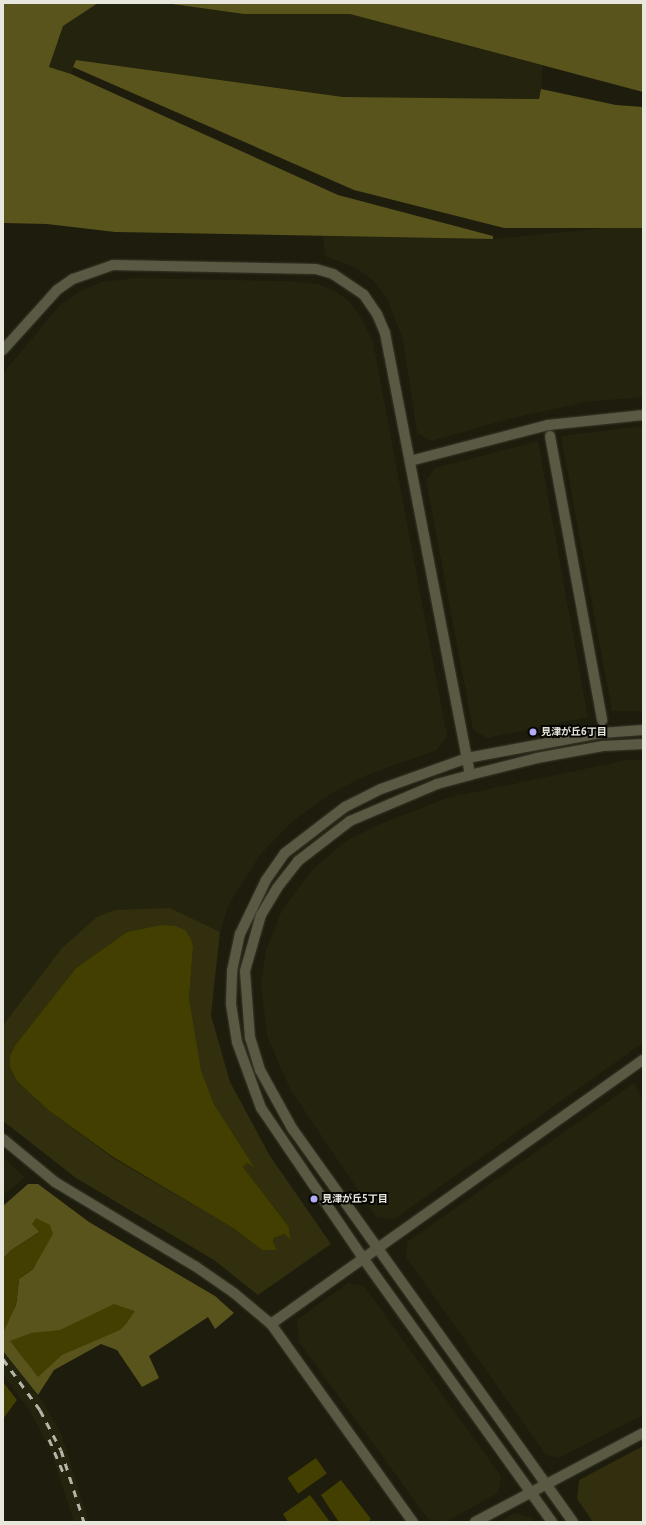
<!DOCTYPE html>
<html>
<head>
<meta charset="utf-8">
<style>
	body { margin:0 }
	#map { position:relative; width:646px; height:1525px; overflow:hidden; background:#1d1c0d; font-family:Ubuntu,"Noto Sans JP",sans-serif }
	div>[style] { position:absolute }
	.built>* { inset:0; background:#24230d }
	.green>* { inset:0; background:#312f0e }
	.forest>* { inset:0; background:#58541c }
	.water>* { inset:0; background:#423f00; transform-origin:0 0 }
	.roads { filter:drop-shadow(0 0 1px #39382a) drop-shadow(0 0 1px #39382a) }
	.minor>* { height:10px; margin:-5px; padding:0 5px; transform-origin:5px; border-radius:5px; background:#5a5943 }
	.rail>* { height:3px; margin-top:-1.5px; transform-origin:0; background:repeating-linear-gradient(90deg,#b4b4a8 0 7px,transparent 0 14px) }
	.dots>* { width:11px; height:11px; translate:-50% -50%; box-sizing:border-box; border:2px solid #070602; border-radius:50% }
	span { translate:-50% -50%; white-space:nowrap; text-align:center; line-height:1.15; -webkit-text-stroke:4px #070602; paint-order:stroke }
	.poi-label { font-size:10px; color:#e7e7dd; font-weight:700 }
	.left { translate:0 -50%; text-align:left }
	.frame { position:absolute; inset:0; border:4px solid #e7e7dd; pointer-events:none }
</style>
</head>
<body>
<div id="map">
	<div class="built">
		<div style="clip-path:polygon(98px 3px,165px 3px,244px 14px,350px 14px,543px 66px,540px 99px,343px 97px,77px 60px,71px 74px,49px 67px,63px 26px)"></div>
		<div style="clip-path:polygon(606px 228px,643px 228px,643px 397px,586px 402px,513px 418px,431px 441px,417px 433px,403px 340px,388px 301px,376px 283px,357px 268px,325px 256px,323px 236px,493px 239px)"></div>
		<div style="clip-path:polygon(135px 278px,285px 281px,317px 284px,335px 291px,350px 302px,362px 319px,373px 342px,447px 736px,437px 750px,367px 775px,332px 793px,293px 821px,260px 855px,229px 904px,220px 932px,208px 926px,61px 949px,3px 1025px,3px 373px,61px 304px,82px 290px,102px 282px)"></div>
		<div style="clip-path:polygon(643px 426px,643px 711px,612px 711px,561px 436px)"></div>
		<div style="clip-path:polygon(538px 441px,588px 717px,487px 738px,473px 730px,426px 480px,435px 468px)"></div>
		<div style="clip-path:polygon(627px 760px,643px 760px,643px 1043px,393px 1220px,376px 1217px,290px 1089px,267px 1036px,261px 984px,266px 950px,282px 910px,312px 870px,346px 841px,380px 824px,450px 797px)"></div>
		<div style="clip-path:polygon(634px 1083px,643px 1101px,643px 1415px,559px 1458px,546px 1455px,406px 1257px,407px 1242px)"></div>
		<div style="clip-path:polygon(3px 1157px,25px 1177px,3px 1196px)"></div>
		<div style="clip-path:polygon(348px 1283px,364px 1286px,501px 1476px,498px 1493px,446px 1522px,428px 1519px,299px 1342px,297px 1320px)"></div>
		<div style="clip-path:polygon(3px 1351px,41px 1399px,61px 1433px,89px 1522px,74px 1522px,50px 1449px,28px 1408px,3px 1375px)"></div>
		<div style="clip-path:polygon(514px 1513px,531px 1517px,534px 1522px,499px 1522px)"></div>
	</div>
	<div class="green">
		<div style="clip-path:polygon(evenodd,170px 908px,220px 932px,211px 1015px,230px 1082px,270px 1156px,331px 1244px,258px 1295px,214px 1260px,76px 1178px,3px 1121px,3px 1025px,61px 949px,97px 917px,115px 910px,170px 908px,161px 925px,193px 948px,189px 999px,193px 1034px,201px 1070px,214px 1104px,253px 1166px,247px 1163px,243px 1167px,289px 1227px,289px 1239px,284px 1234px,277px 1235px,272px 1242px,274px 1245px,262px 1250px,233px 1228px,113px 1158px,48px 1110px,17px 1081px,16px 1044px,76px 968px,127px 932px,161px 925px)"></div>
		<div style="clip-path:polygon(643px 1446px,643px 1522px,593px 1522px,577px 1499px,579px 1480px)"></div>
	</div>
	<div class="forest">
		<div style="clip-path:polygon(3px 3px,98px 3px,63px 26px,49px 67px,71px 74px,338px 195px,493px 236px,493px 239px,115px 232px,47px 224px,3px 223px)"></div>
		<div style="clip-path:polygon(165px 3px,643px 3px,643px 92px,350px 14px,244px 14px)"></div>
		<div style="clip-path:polygon(76px 60px,343px 97px,539px 99px,541px 89px,616px 105px,643px 107px,643px 228px,504px 228px,354px 190px,73px 67px)"></div>
		<div style="clip-path:polygon(28px 1184px,38px 1184px,89px 1222px,215px 1296px,234px 1313px,215px 1329px,208px 1317px,149px 1356px,159px 1378px,142px 1387px,117px 1350px,101px 1344px,54px 1370px,38px 1395px,3px 1351px,3px 1330px,16px 1305px,19px 1279px,33px 1269px,39px 1257px,39px 1232px,10px 1251px,3px 1259px,3px 1206px)"></div>
	</div>
	<div class="water">
		<div style="clip-path:polygon(161px 925px,175px 926px,185px 930px,191px 939px,193px 948px,189px 999px,201px 1070px,214px 1104px,254px 1167px,247px 1163px,243px 1167px,289px 1227px,290px 1240px,284px 1234px,274px 1238px,273px 1242px,277px 1250px,262px 1250px,233px 1228px,113px 1157px,48px 1110px,17px 1081px,10px 1067px,10px 1056px,16px 1044px,76px 968px,127px 932px)"></div>
		<div style="clip-path:polygon(36px 1218px,50px 1225px,53px 1234px,33px 1269px,19px 1279px,16px 1305px,4px 1331px,3px 1259px,10px 1251px,39px 1232px,32px 1224px)"></div>
		<div style="clip-path:polygon(114px 1304px,135px 1311px,126px 1324px,120px 1330px,62px 1355px,38px 1377px,10px 1341px,31px 1333px,60px 1330px)"></div>
		<div style="clip-path:polygon(3px 1382px,17px 1400px,3px 1419px)"></div>
		<div style="left:316px;top:1458px;width:19px;height:35px;rotate:55deg"></div>
		<div style="clip-path:polygon(341px 1480px,371px 1519px,368px 1522px,339px 1522px,328px 1506px,321px 1495px)"></div>
		<div style="clip-path:polygon(310px 1495px,330px 1522px,288px 1522px,283px 1514px)"></div>
	</div>
	<div class="roads">
		<div class="minor">
			<div style="left:3px;top:350px;width:81px;rotate:-48deg"></div>
			<div style="left:57px;top:290px;width:19px;rotate:-35deg"></div>
			<div style="left:73px;top:279px;width:42px;rotate:-19.3deg"></div>
			<div style="left:113px;top:265px;width:203px;rotate:1.1deg"></div>
			<div style="left:316px;top:269px;width:18px;rotate:16deg"></div>
			<div style="left:333px;top:274px;width:37px;rotate:34deg"></div>
			<div style="left:364px;top:295px;width:23px;rotate:56deg"></div>
			<div style="left:377px;top:314px;width:21px;rotate:67deg"></div>
			<div style="left:385px;top:333px;width:450px;rotate:79.1deg"></div>
			<div style="left:550px;top:436px;width:289px;rotate:79.6deg"></div>
			<div style="left:410px;top:461px;width:143px;rotate:-14.6deg"></div>
			<div style="left:548px;top:425px;width:96px;rotate:-6deg"></div>
			<div style="left:3px;top:1139px;width:67px;rotate:39.6deg"></div>
			<div style="left:55px;top:1182px;width:163px;rotate:31deg"></div>
			<div style="left:195px;top:1266px;width:47px;rotate:34.7deg"></div>
			<div style="left:234px;top:1293px;width:48px;rotate:40deg"></div>
			<div style="left:271px;top:1324px;width:244px;rotate:54.4deg"></div>
			<div style="left:271px;top:1324px;width:456px;rotate:-35.4deg"></div>
			<div style="left:475px;top:1522px;width:190px;rotate:-27.9deg"></div>
			<div style="left:552px;top:1522px;width:325px;rotate:-125.6deg"></div>
			<div style="left:363px;top:1258px;width:181px;rotate:-124.2deg"></div>
			<div style="left:261px;top:1108px;width:70px;rotate:-110deg"></div>
			<div style="left:237px;top:1042px;width:38px;rotate:-99deg"></div>
			<div style="left:231px;top:1004px;width:33px;rotate:-88deg"></div>
			<div style="left:232px;top:971px;width:38px;rotate:-78deg"></div>
			<div style="left:240px;top:934px;width:60px;rotate:-64.3deg"></div>
			<div style="left:266px;top:880px;width:33px;rotate:-55deg"></div>
			<div style="left:285px;top:853px;width:76px;rotate:-37.5deg"></div>
			<div style="left:345px;top:807px;width:40px;rotate:-26.6deg"></div>
			<div style="left:381px;top:789px;width:91px;rotate:-19.8deg"></div>
			<div style="left:467px;top:758px;width:136px;rotate:-10.6deg"></div>
			<div style="left:601px;top:733px;width:42px;rotate:-4.1deg"></div>
			<div style="left:573px;top:1522px;width:482px;rotate:-125.5deg"></div>
			<div style="left:293px;top:1130px;width:68px;rotate:-118.8deg"></div>
			<div style="left:260px;top:1070px;width:34px;rotate:-107deg"></div>
			<div style="left:250px;top:1038px;width:67px;rotate:-94.3deg"></div>
			<div style="left:245px;top:971px;width:58px;rotate:-74.1deg"></div>
			<div style="left:261px;top:915px;width:31px;rotate:-59deg"></div>
			<div style="left:277px;top:888px;width:34px;rotate:-52deg"></div>
			<div style="left:298px;top:861px;width:66px;rotate:-37.6deg"></div>
			<div style="left:350px;top:821px;width:95px;rotate:-23deg"></div>
			<div style="left:437px;top:784px;width:34px;rotate:-15deg"></div>
			<div style="left:470px;top:775px;width:69px;rotate:-14.2deg"></div>
			<div style="left:537px;top:758px;width:67px;rotate:-10.3deg"></div>
			<div style="left:603px;top:746px;width:40px;rotate:-2.9deg"></div>
		</div>
	</div>
	<div class="rail">
		<div style="left:3px;top:1359px;width:63px;rotate:54deg"></div>
		<div style="left:40px;top:1410px;width:45px;rotate:62.3deg"></div>
		<div style="left:61px;top:1450px;width:76px;rotate:72.3deg"></div>
		<div style="left:49px;top:1439px;width:38px;rotate:67deg"></div>
	</div>
	<div class="dots">
		<div style="left:533px;top:732px;background:#b1adfa"></div>
		<div style="left:314px;top:1199px;background:#b1adfa"></div>
	</div>
	<div class="poi-label">
		<span class="left" style="left:541px;top:732px">見津が丘6丁目</span>
		<span class="left" style="left:322px;top:1199px">見津が丘5丁目</span>
	</div>
	<div class="frame"></div>
</div>
</body>
</html>
